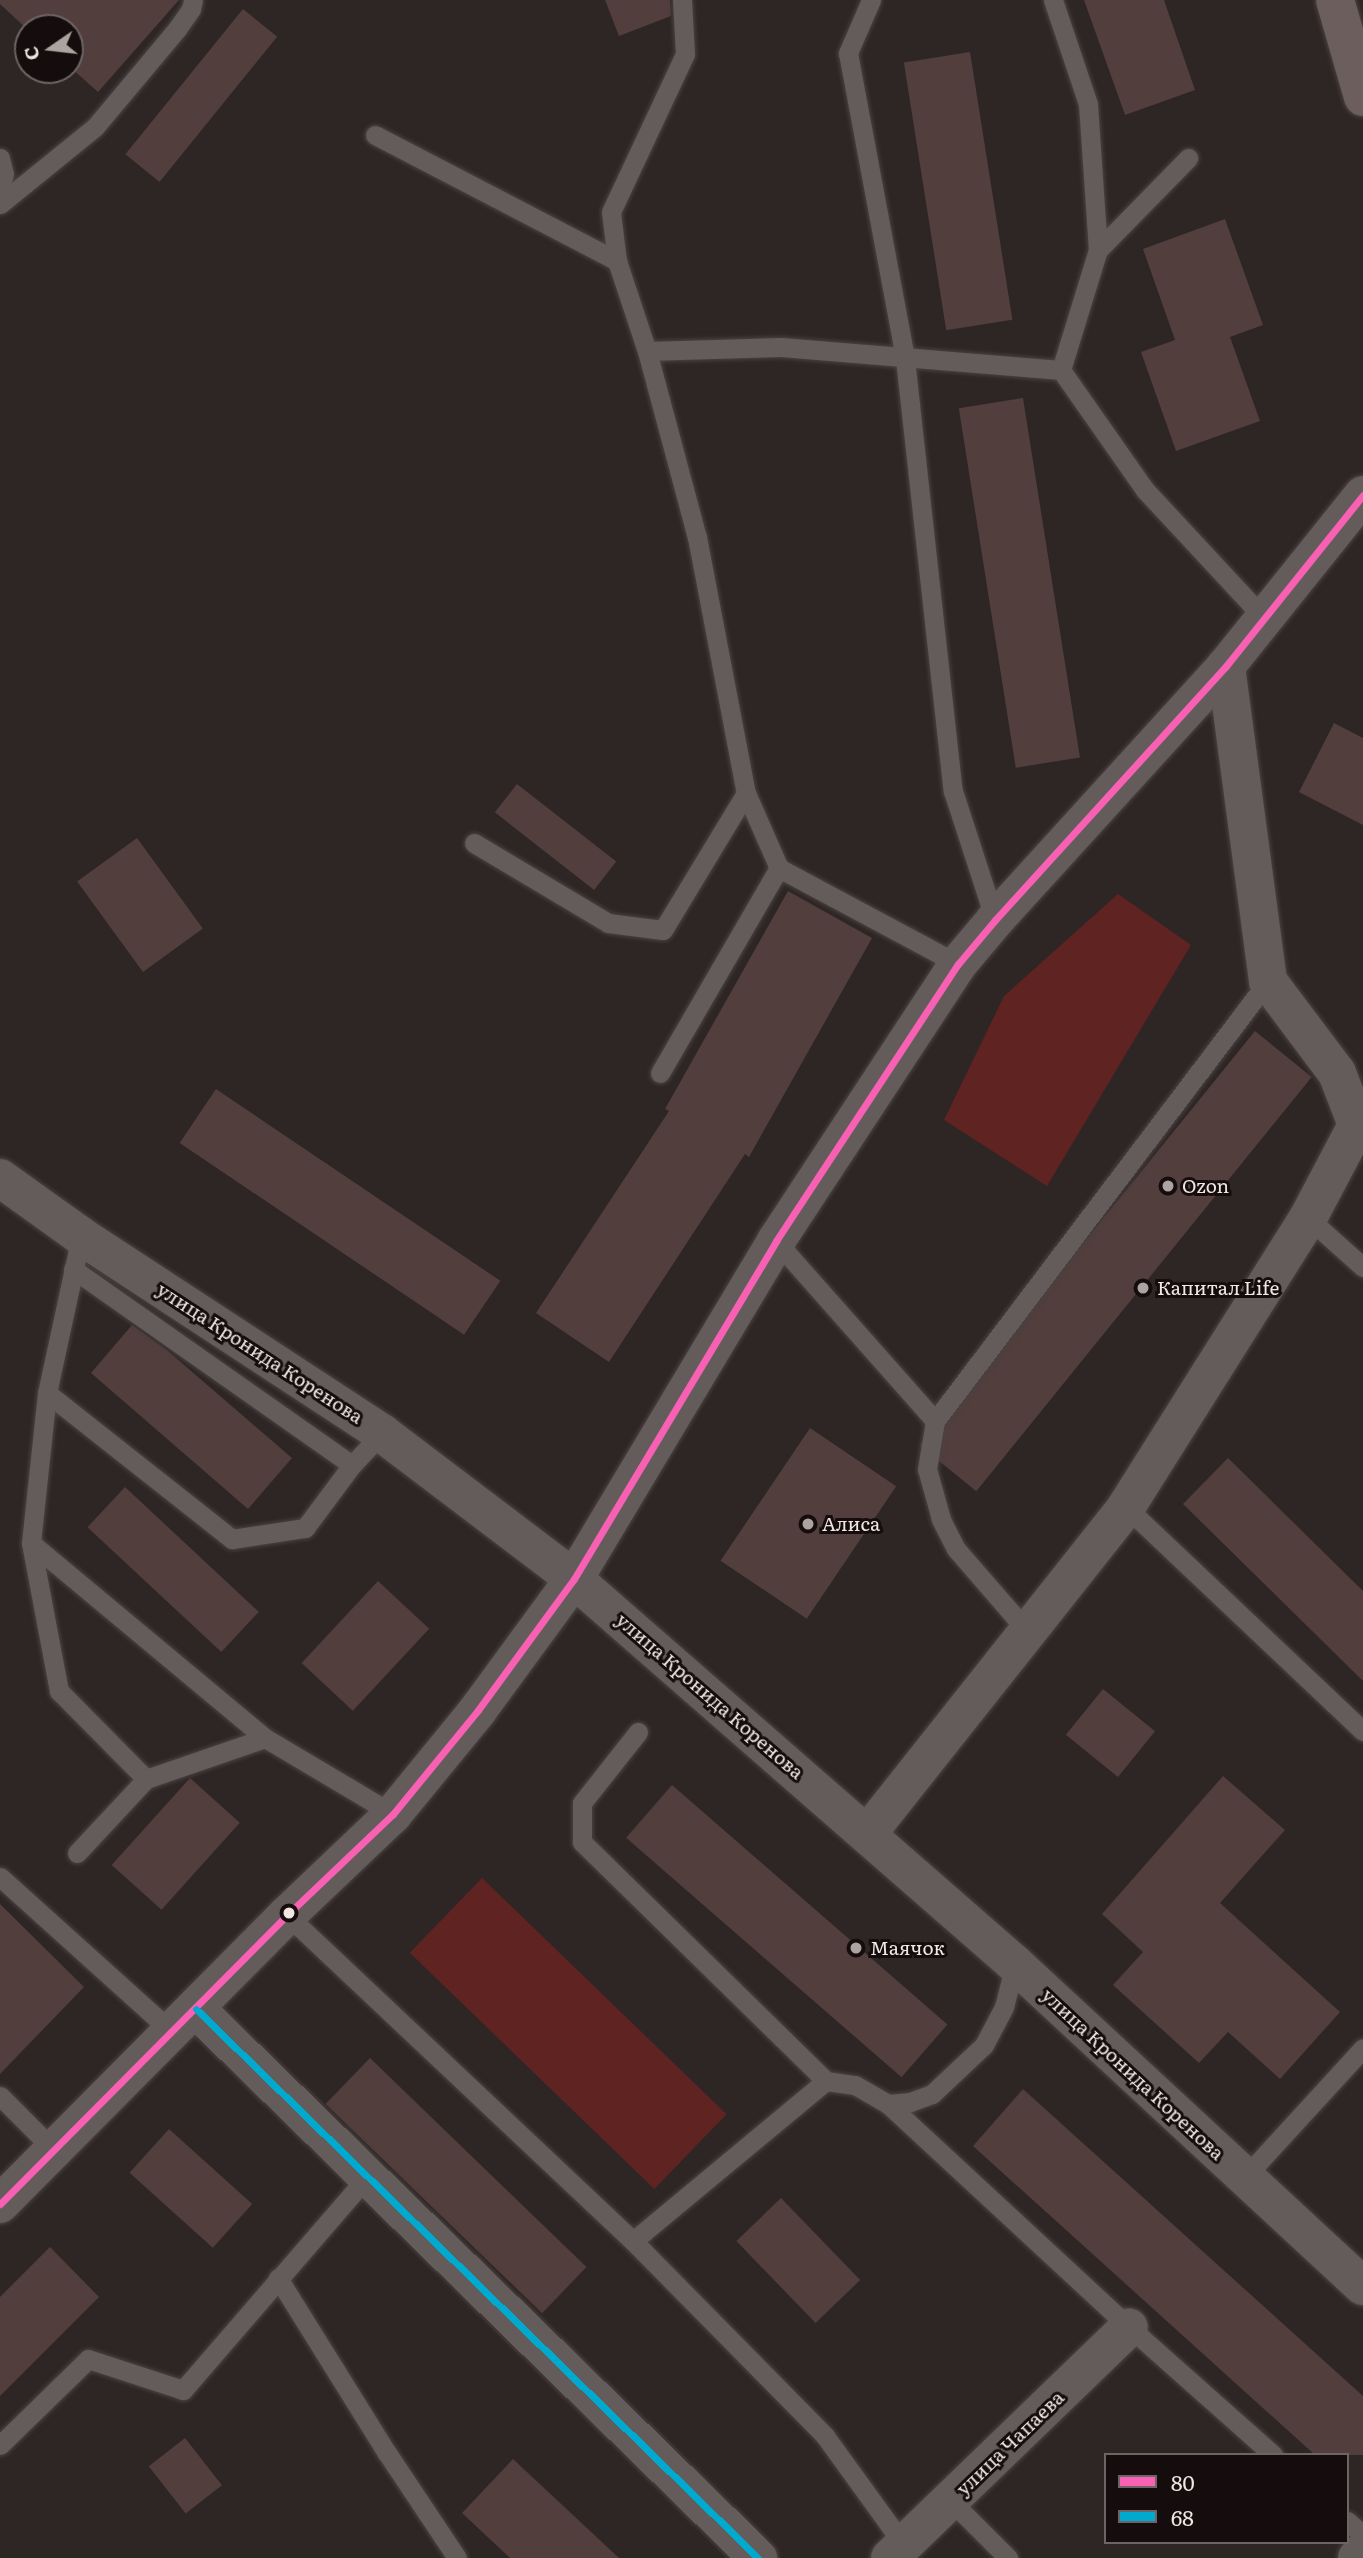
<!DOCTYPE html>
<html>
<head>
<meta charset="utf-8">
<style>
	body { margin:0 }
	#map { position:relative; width:1363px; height:2558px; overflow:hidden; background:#2e2624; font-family:Literata,serif }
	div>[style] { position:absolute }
	.green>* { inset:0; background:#5f2322; transform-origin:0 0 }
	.building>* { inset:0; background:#513e3d; transform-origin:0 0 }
	.roads { filter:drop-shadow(0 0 2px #4a4241) drop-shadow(0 0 2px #4a4241) }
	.lane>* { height:19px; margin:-9.5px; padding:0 9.5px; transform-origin:9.5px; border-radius:9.5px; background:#635c5b }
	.street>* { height:38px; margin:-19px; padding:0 19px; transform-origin:19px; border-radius:19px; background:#635c5b }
	.secondary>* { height:38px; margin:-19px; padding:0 19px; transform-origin:19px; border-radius:19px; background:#635c5b }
	.primary>* { height:38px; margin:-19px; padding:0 19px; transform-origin:19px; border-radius:19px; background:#6b5e5d }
	.bus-1>* { height:7px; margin:-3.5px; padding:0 3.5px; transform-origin:3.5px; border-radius:3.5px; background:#f860b3 }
	.bus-2>* { height:7px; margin:-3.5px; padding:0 3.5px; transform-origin:3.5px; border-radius:3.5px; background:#00a9ce }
	.dots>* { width:19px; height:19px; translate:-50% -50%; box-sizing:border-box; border:4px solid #150d0d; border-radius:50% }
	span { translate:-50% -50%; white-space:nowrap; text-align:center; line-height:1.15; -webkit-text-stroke:6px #150d0d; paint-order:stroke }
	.poi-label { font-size:19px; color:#f2e6e5 }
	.left { translate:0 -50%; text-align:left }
	.street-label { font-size:19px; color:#f2e6e5 }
	.legend { position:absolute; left:1104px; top:2453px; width:245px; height:91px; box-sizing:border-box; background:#150d0d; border:2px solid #6d6463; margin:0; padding:9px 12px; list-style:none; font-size:21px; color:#f2e6e5 }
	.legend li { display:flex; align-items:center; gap:14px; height:35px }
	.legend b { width:35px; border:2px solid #6d6463 }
	.north { position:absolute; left:14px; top:14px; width:70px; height:70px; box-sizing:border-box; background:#150d0d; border:2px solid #6d6463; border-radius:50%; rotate:256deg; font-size:19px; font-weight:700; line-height:28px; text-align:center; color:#f2e6e5 }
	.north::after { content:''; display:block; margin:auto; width:24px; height:32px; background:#ada3a1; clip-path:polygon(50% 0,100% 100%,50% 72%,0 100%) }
</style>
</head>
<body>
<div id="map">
	<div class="green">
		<div style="clip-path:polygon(1118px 894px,1191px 945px,1047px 1186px,944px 1120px,1004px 996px)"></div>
		<div style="left:482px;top:1878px;width:340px;height:104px;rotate:44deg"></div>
	</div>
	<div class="building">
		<div style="clip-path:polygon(0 0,179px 0,98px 92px,70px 67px,70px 28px,28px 30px,0 4px)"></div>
		<div style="clip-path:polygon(605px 0,670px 0,671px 16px,619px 36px)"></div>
		<div style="clip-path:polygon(1084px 0,1164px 0,1195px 90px,1125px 115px)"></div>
		<div style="left:243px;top:9px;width:44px;height:187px;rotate:39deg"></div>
		<div style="left:970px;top:52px;width:271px;height:67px;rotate:81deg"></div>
		<div style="clip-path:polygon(1225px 219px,1263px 325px,1230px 337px,1260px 421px,1176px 451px,1141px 352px,1175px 340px,1143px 249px)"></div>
		<div style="left:1023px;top:398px;width:364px;height:65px;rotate:81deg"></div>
		<div style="clip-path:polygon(1334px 723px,1363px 738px,1363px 825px,1299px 792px)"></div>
		<div style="left:517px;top:784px;width:126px;height:36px;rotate:38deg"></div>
		<div style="left:137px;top:838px;width:112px;height:74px;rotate:54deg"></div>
		<div style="clip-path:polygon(788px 891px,872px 938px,749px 1157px,745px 1154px,609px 1362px,536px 1313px,669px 1111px,665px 1109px)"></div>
		<div style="left:1255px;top:1031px;width:73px;height:533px;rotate:39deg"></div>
		<div style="left:216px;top:1089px;width:343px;height:65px;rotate:34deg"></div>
		<div style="clip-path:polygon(132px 1325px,168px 1351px,292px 1458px,248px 1509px,91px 1373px)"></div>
		<div style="left:810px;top:1428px;width:104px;height:160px;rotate:34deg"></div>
		<div style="clip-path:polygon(1228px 1458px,1363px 1591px,1363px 1681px,1183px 1504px)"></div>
		<div style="left:125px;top:1487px;width:183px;height:55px;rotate:43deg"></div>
		<div style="left:378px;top:1581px;width:70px;height:112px;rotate:43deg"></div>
		<div style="left:1103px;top:1689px;width:67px;height:59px;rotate:39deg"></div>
		<div style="clip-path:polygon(1223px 1776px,1285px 1830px,1220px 1903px,1340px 2012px,1280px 2079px,1228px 2032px,1199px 2063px,1113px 1985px,1143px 1952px,1102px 1914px)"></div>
		<div style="left:190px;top:1778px;width:67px;height:117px;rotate:42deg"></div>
		<div style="left:672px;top:1785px;width:365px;height:70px;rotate:41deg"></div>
		<div style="clip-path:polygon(0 1904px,84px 1987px,0 2074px)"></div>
		<div style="left:370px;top:2058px;width:301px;height:64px;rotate:44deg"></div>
		<div style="clip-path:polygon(1023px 2089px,1363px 2396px,1363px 2455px,1315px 2455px,973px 2146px)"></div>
		<div style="left:169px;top:2129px;width:112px;height:59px;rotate:42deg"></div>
		<div style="left:781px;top:2198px;width:114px;height:62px;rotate:46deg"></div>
		<div style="clip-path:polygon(50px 2247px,99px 2297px,0 2396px,0 2297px)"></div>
		<div style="left:185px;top:2438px;width:60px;height:46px;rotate:52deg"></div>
		<div style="clip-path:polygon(513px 2459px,619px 2558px,510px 2558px,462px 2513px)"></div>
	</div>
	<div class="roads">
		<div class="lane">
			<div style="left:682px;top:0;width:54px;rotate:86.8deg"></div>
			<div style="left:685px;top:54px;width:174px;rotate:115.1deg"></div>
			<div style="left:611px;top:212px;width:49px;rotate:83deg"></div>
			<div style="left:617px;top:261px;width:95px;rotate:71.6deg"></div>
			<div style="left:647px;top:351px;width:193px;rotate:75deg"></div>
			<div style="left:697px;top:537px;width:261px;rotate:79.2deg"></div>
			<div style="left:746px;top:793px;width:82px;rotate:66.3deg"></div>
			<div style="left:779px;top:868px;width:203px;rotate:28.2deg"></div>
			<div style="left:871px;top:0;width:58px;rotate:113.5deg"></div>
			<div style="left:848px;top:53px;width:311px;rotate:79.4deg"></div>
			<div style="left:905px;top:359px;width:435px;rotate:83.7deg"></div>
			<div style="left:953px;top:791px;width:136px;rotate:72deg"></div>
			<div style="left:1053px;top:0;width:110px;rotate:71.4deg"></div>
			<div style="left:1088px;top:104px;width:146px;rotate:86.1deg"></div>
			<div style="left:375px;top:135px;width:273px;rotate:27.5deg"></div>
			<div style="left:0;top:158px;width:16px;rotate:76deg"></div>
			<div style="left:4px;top:174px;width:16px;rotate:105deg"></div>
			<div style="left:0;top:204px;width:122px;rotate:-39deg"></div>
			<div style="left:95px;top:127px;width:128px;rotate:-50.1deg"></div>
			<div style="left:177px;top:29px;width:24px;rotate:-55deg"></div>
			<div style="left:191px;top:9px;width:9px;rotate:-77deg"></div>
			<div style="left:647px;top:351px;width:134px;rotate:-1.7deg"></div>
			<div style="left:781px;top:347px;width:281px;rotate:4.7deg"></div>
			<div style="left:1061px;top:370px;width:146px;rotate:55deg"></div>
			<div style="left:1145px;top:490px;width:176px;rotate:47.1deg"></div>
			<div style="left:1061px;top:370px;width:126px;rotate:-72.9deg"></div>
			<div style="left:1098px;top:250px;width:129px;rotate:-45.6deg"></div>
			<div style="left:474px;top:843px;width:156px;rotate:30.8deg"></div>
			<div style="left:608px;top:923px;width:55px;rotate:7.3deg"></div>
			<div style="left:663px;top:930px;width:160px;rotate:-58.8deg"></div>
			<div style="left:660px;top:1073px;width:237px;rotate:-59.9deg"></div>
			<div style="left:1308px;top:1218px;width:74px;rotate:41.7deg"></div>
			<div style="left:81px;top:1236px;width:161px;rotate:102.2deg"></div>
			<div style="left:47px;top:1393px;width:151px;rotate:96.1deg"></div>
			<div style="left:31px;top:1543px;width:151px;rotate:79.3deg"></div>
			<div style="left:59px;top:1691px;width:124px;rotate:45.3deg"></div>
			<div style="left:776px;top:1241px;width:240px;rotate:48.5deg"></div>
			<div style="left:73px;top:1269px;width:341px;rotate:35.1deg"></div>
			<div style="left:47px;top:1393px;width:236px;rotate:38.3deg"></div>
			<div style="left:232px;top:1539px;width:74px;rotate:-8.6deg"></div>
			<div style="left:305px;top:1528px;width:79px;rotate:-53.3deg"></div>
			<div style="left:352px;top:1465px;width:44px;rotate:-46.8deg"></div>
			<div style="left:1126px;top:1507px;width:326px;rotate:43.4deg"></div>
			<div style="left:31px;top:1543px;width:305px;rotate:39.8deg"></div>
			<div style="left:1028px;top:1632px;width:110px;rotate:-130.9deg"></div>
			<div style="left:956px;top:1549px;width:34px;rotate:-117deg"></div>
			<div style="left:941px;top:1519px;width:52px;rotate:-105.6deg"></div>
			<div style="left:927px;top:1469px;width:49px;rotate:-80.5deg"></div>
			<div style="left:935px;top:1421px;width:552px;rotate:-52.88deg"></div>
			<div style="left:638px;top:1732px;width:90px;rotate:128.3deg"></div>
			<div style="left:582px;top:1803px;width:39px;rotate:90deg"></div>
			<div style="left:582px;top:1842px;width:342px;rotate:44.4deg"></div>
			<div style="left:77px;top:1853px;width:101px;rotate:-47deg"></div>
			<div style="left:146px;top:1779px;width:126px;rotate:-19deg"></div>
			<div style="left:265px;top:1738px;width:149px;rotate:30.7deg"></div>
			<div style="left:0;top:1877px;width:232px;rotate:42deg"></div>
			<div style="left:287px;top:1915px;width:475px;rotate:43.3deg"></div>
			<div style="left:633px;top:2241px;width:274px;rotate:45.4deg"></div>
			<div style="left:825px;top:2436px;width:135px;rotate:54.1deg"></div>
			<div style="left:0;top:2096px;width:76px;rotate:45deg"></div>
			<div style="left:888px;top:2104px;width:328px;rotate:42.8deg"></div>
			<div style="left:1129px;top:2327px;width:193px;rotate:41.6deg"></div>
			<div style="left:1244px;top:2178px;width:176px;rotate:-47.5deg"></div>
			<div style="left:633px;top:2241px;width:251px;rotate:-39.7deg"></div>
			<div style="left:826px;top:2081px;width:29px;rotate:8deg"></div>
			<div style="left:855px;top:2085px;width:38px;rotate:30deg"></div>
			<div style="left:888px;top:2104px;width:22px;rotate:-5deg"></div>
			<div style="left:910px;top:2102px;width:23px;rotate:-20deg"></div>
			<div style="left:932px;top:2094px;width:71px;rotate:-43.3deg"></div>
			<div style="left:984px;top:2045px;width:43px;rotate:-62.2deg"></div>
			<div style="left:1004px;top:2007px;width:44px;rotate:-75.7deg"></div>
			<div style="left:278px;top:2278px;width:206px;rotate:58.1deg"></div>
			<div style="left:387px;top:2453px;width:126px;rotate:56.3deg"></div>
			<div style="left:0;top:2445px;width:123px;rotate:-44.3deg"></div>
			<div style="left:88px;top:2359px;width:100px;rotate:18.1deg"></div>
			<div style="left:183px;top:2390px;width:281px;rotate:-49.2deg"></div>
			<div style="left:951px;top:2501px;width:81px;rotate:45deg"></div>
			<div style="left:1347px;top:2521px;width:21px;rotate:41deg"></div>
		</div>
		<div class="street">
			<div style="left:574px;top:1579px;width:585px;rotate:41.12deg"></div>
			<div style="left:1015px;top:1964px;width:474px;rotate:42.8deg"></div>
			<div style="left:868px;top:1833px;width:416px;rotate:-51.6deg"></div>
			<div style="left:1126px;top:1507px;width:342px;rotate:-57.8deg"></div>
			<div style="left:1308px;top:1218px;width:105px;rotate:-62.2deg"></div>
			<div style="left:1357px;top:1125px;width:56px;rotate:-111deg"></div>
			<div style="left:1337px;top:1073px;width:115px;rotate:-126.9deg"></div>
			<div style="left:1268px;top:981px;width:318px;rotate:-97.6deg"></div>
			<div style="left:890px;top:2558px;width:332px;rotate:-44deg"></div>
			<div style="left:1357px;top:2558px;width:9px;rotate:-49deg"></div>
		</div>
		<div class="secondary">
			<div style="left:0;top:1178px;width:100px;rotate:35.6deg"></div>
			<div style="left:81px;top:1236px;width:360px;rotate:33.2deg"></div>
			<div style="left:382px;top:1433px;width:241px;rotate:37.2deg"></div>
			<div style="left:196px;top:2009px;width:786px;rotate:44.33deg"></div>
			<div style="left:0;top:2204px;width:407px;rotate:-45.2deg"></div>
			<div style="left:287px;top:1915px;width:146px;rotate:-43.6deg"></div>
			<div style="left:393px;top:1814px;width:134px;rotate:-50.7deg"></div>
			<div style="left:478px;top:1710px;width:162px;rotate:-53.8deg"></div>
			<div style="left:574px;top:1579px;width:394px;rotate:-59.1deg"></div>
			<div style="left:776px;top:1241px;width:331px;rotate:-56.7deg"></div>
			<div style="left:958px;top:964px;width:57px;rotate:-49.9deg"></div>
			<div style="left:995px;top:920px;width:343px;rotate:-47.7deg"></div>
			<div style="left:1226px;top:666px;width:219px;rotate:-51.3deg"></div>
		</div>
		<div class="primary">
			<div style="left:1335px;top:0;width:101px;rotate:73.9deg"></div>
		</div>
	</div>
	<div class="bus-1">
		<div style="left:0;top:2204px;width:407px;rotate:-45.2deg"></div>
		<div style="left:287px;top:1915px;width:146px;rotate:-43.6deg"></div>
		<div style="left:393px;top:1814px;width:134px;rotate:-50.7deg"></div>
		<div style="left:478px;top:1710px;width:162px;rotate:-53.8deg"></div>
		<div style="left:574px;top:1579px;width:394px;rotate:-59.1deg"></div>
		<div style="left:776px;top:1241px;width:331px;rotate:-56.7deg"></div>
		<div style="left:958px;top:964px;width:57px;rotate:-49.9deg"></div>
		<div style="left:995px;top:920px;width:343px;rotate:-47.7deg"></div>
		<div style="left:1226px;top:666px;width:219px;rotate:-51.3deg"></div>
	</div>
	<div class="bus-2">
		<div style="left:196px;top:2009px;width:786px;rotate:44.33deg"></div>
	</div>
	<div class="dots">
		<div style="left:1168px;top:1186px;background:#ada3a1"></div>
		<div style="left:1143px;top:1288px;background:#ada3a1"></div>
		<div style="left:808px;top:1524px;background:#ada3a1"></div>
		<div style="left:289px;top:1913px;background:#f2e6e5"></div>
		<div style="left:856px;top:1948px;background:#ada3a1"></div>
	</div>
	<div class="poi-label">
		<span class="left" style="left:1182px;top:1186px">Ozon</span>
		<span class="left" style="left:1157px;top:1288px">Капитал Life</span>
		<span class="left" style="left:822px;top:1524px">Алиса</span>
		<span class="left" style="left:870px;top:1948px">Маячок</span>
	</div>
	<div class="street-label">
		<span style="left:260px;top:1353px;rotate:33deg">улица Кронида Коренова</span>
		<span style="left:710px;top:1696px;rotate:41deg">улица Кронида Коренова</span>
		<span style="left:1133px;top:2074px;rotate:43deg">улица Кронида Коренова</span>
		<span style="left:1010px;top:2443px;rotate:-44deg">улица Чапаева</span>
	</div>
	<ul class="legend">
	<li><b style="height:9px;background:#f860b3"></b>80</li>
	<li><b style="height:9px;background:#00a9ce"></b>68</li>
	</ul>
	<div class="north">С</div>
</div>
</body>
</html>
